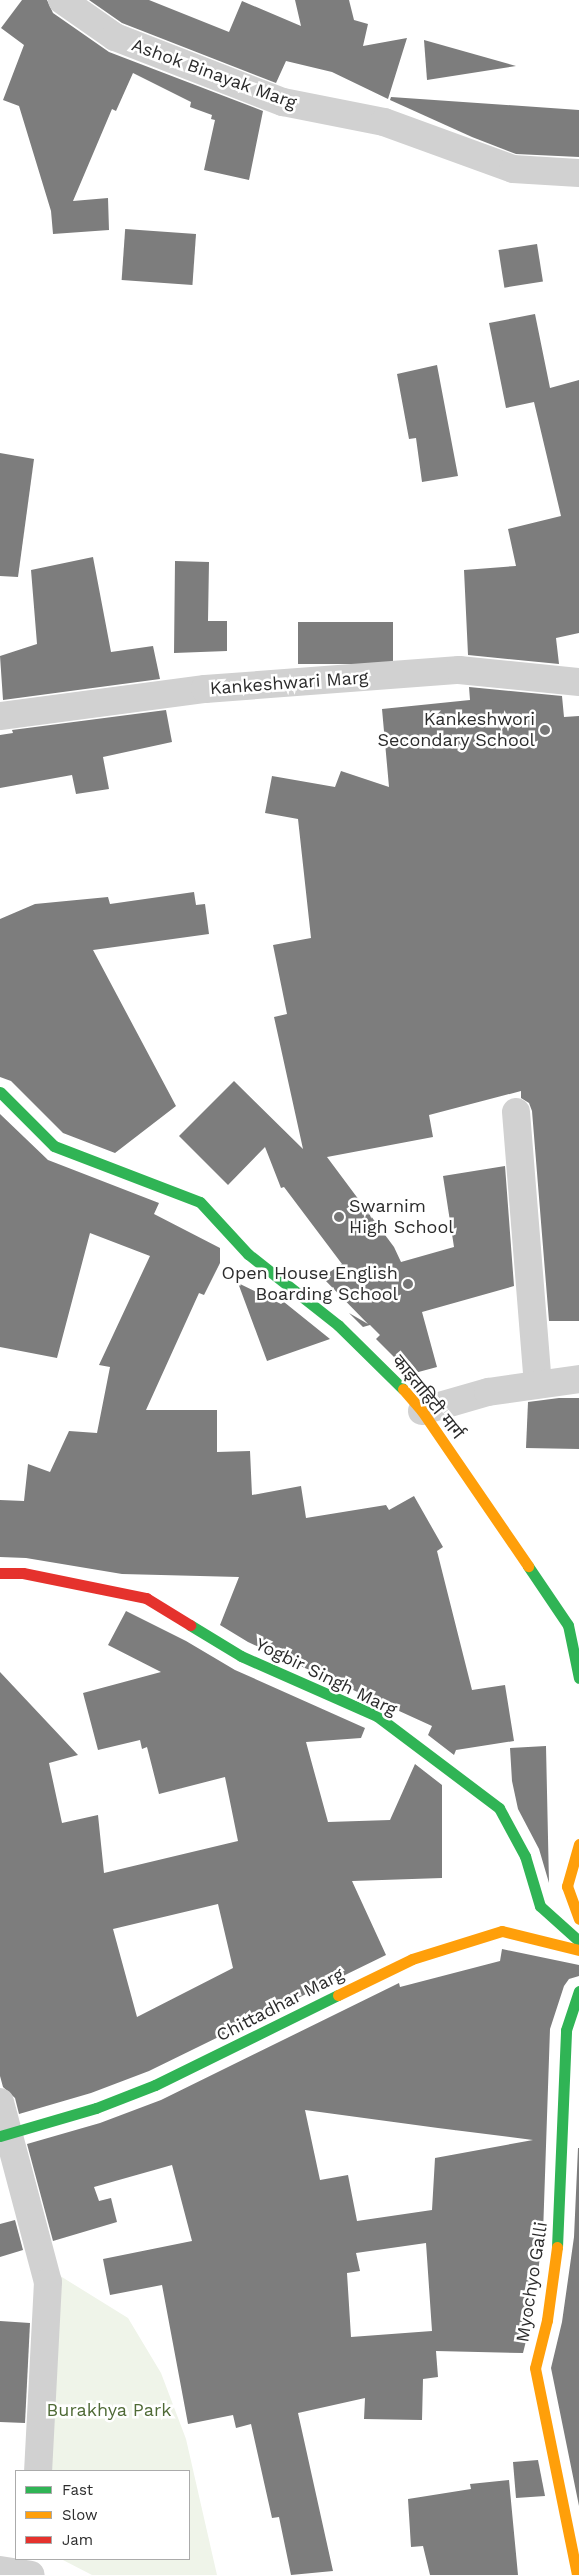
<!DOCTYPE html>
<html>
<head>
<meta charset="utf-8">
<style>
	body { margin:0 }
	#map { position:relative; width:579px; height:2575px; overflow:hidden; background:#fff; font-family:"Work Sans","Noto Sans Devanagari",sans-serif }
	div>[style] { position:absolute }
	.green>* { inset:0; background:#eff4e9 }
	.building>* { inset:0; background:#7d7d7d; transform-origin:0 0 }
	.street>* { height:28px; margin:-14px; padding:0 14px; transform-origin:14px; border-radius:14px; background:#d1d1d1 }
	.fast>* { height:11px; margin:-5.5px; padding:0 5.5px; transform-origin:5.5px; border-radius:5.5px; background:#30b455 }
	.slow>* { height:11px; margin:-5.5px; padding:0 5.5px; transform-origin:5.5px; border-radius:5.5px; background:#ff9f0a }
	.jam>* { height:11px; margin:-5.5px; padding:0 5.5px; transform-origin:5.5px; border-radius:5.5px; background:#e5322d }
	.dots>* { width:14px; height:14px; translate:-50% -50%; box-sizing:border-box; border:2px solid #fff; border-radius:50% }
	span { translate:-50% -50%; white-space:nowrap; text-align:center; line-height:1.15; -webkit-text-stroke:5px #fff; paint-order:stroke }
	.street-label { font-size:18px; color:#2c2c2c }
	.poi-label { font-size:18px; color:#2c2c2c }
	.right { translate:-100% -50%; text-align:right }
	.left { translate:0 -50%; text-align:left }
	.park-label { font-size:18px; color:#4f6a36 }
	.legend { position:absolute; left:15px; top:2470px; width:175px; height:90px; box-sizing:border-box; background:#fff; border:1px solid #ababab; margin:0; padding:6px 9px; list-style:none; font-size:15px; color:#2c2c2c }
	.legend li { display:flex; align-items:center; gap:10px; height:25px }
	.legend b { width:25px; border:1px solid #ababab }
</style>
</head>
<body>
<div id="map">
	<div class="green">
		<div style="clip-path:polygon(57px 2274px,128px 2318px,161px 2373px,186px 2439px,217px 2575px,92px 2575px,61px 2559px,189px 2559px,189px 2471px,46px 2471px)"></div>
	</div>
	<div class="building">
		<div style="clip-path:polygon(22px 0,47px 0,53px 13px,109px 52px,263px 111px,249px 180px,204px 170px,215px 120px,211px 119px,212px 115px,190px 107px,191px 102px,133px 73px,116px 111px,112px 109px,73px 201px,108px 198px,109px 230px,53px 234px,51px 211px,19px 106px,3px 100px,24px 45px,1px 28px)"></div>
		<div style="clip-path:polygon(89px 0,149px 0,229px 32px,242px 1px,301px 26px,295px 0,349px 0,354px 20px,368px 24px,363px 46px,407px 38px,388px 99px,332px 72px,286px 61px,276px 83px,122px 23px)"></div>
		<div style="clip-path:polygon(424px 40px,516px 66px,427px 80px)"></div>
		<div style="clip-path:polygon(391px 97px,579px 110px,579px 157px,516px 154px,472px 137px,390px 100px)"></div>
		<div style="left:196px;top:234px;width:51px;height:71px;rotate:94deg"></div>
		<div style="left:537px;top:244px;width:38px;height:39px;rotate:81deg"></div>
		<div style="clip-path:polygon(535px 314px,550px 388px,579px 380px,579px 633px,556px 638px,559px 664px,468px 655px,464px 570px,516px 566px,508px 529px,561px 516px,534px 402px,506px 408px,489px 323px)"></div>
		<div style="clip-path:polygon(437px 365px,458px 476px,422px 482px,416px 438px,409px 439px,397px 374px)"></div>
		<div style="clip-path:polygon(0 453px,34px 459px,18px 577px,0 576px)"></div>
		<div style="clip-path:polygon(93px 557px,111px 652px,153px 646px,160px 679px,3px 700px,0 656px,37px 644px,31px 570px)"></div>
		<div style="clip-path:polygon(175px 561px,209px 562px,208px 621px,227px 621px,227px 651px,174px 653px)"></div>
		<div style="left:298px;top:622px;width:95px;height:42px"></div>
		<div style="clip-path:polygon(469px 687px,562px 696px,564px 717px,579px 716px,579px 1321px,549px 1321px,532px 1111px,529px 1103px,521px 1098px,521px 1091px,429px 1115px,433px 1137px,327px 1157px,394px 1247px,401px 1262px,454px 1247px,443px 1176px,505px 1166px,514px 1286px,422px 1312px,437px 1367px,411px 1374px,376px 1339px,380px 1335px,370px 1325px,363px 1327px,349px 1313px,368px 1324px,322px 1277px,342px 1264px,284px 1187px,281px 1188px,265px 1147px,228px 1185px,179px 1136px,234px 1081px,303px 1149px,274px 1017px,287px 1014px,273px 945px,311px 938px,298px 819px,265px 813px,272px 776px,335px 787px,341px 771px,389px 787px,382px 709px,470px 700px)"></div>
		<div style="clip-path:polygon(166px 710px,172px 742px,103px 757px,109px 789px,76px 794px,72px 775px,0 788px,0 735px,13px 733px,12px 730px)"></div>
		<div style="clip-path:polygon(194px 892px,196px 905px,205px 904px,209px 934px,93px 950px,176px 1106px,115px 1153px,63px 1133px,11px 1081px,0 1077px,0 919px,35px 904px,108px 897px,110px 904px)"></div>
		<div style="clip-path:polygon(0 1114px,48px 1160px,159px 1203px,154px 1214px,220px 1248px,220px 1263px,204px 1295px,199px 1293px,146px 1410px,217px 1410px,217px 1452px,250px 1451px,252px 1495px,301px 1486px,306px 1518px,386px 1505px,389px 1510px,414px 1496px,443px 1547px,437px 1551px,472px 1690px,505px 1685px,514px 1741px,456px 1750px,454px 1755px,428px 1735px,432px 1726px,248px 1642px,220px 1625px,239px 1577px,122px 1574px,26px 1558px,0 1557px,0 1500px,24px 1501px,28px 1464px,50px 1472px,69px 1431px,97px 1433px,110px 1367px,99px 1365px,150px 1256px,90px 1233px,57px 1358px,0 1347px)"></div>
		<div style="clip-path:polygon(238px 1283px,281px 1304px,284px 1302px,330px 1339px,267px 1361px)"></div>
		<div style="clip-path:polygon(559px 1398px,579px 1398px,579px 1449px,526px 1448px,528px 1402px)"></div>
		<div style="clip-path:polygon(evenodd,126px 1611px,186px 1641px,235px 1670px,365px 1728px,361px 1738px,306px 1742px,328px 1822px,390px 1820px,415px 1764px,442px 1785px,442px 1878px,352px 1881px,386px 1955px,149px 2071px,91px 2093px,19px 2114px,15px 2098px,3px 2087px,0 2076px,0 1672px,78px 1755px,49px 1763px,62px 1823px,98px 1815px,104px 1873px,238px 1841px,225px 1777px,159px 1794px,147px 1747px,142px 1749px,140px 1740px,98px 1750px,83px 1693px,161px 1672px,108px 1645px,126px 1611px,218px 1904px,233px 1968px,137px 2017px,113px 1929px,218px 1904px)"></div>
		<div style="clip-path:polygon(546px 1746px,549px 1883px,539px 1849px,518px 1809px,512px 1781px,510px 1748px)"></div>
		<div style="clip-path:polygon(evenodd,502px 1949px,579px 1965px,579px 1976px,569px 1979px,564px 1986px,550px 2029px,543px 2234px,532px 2317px,523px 2353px,436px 2351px,438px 2377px,423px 2379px,422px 2420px,364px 2419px,365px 2398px,298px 2413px,333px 2571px,291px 2575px,279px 2517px,272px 2518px,251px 2424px,236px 2428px,233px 2415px,188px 2424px,162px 2285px,110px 2295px,103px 2259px,192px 2241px,172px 2165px,94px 2187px,99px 2201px,111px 2198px,117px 2222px,53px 2241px,27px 2144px,100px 2123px,161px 2100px,399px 1983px,400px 1987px,500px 1961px,502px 1949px,305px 2110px,438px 2128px,533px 2140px,435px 2158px,432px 2210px,357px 2221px,348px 2175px,320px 2180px,305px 2110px,502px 1949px,426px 2243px,432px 2331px,351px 2337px,347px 2273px,360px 2271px,356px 2253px,426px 2243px)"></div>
		<div style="clip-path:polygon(578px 2148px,579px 2148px,579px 2506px,551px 2368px,562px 2322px,574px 2237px)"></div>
		<div style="clip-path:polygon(15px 2220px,23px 2250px,0 2257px,0 2224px)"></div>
		<div style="clip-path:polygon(0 2321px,30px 2323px,25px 2423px,0 2422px)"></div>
		<div style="clip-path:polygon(538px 2460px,545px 2496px,516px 2498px,513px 2462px)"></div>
		<div style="clip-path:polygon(509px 2480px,518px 2575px,430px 2575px,423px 2546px,411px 2547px,408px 2499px,471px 2489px,470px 2484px)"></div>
	</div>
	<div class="street">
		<div style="left:62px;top:0;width:65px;rotate:34.9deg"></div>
		<div style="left:115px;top:37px;width:180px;rotate:21.2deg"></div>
		<div style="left:283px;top:102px;width:103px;rotate:11.2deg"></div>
		<div style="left:384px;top:122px;width:137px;rotate:20deg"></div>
		<div style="left:513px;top:169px;width:66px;rotate:3.5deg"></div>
		<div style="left:0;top:716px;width:207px;rotate:-7.5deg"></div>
		<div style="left:205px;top:689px;width:255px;rotate:-4.3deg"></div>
		<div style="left:459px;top:670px;width:121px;rotate:5.7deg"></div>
		<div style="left:516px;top:1112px;width:272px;rotate:85.4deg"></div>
		<div style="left:422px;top:1411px;width:69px;rotate:-16.1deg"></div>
		<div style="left:488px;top:1392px;width:92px;rotate:-8.1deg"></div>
		<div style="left:0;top:2102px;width:186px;rotate:75.1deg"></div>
		<div style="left:48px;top:2282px;width:189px;rotate:93deg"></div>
		<div style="left:0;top:2570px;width:31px;rotate:9deg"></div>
	</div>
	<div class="fast">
		<div style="left:0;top:1092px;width:76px;rotate:45deg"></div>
		<div style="left:54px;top:1146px;width:156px;rotate:21deg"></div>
		<div style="left:200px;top:1202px;width:71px;rotate:47.3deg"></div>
		<div style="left:248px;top:1254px;width:115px;rotate:38.3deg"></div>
		<div style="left:338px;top:1325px;width:91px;rotate:44.6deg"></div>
		<div style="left:528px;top:1566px;width:71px;rotate:55.9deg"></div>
		<div style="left:568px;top:1625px;width:54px;rotate:78.3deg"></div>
		<div style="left:190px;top:1625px;width:60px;rotate:31.3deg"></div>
		<div style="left:241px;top:1656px;width:149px;rotate:23.8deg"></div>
		<div style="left:377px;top:1716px;width:153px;rotate:37deg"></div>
		<div style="left:499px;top:1808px;width:55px;rotate:61.6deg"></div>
		<div style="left:525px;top:1856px;width:52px;rotate:73.3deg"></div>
		<div style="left:540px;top:1906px;width:52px;rotate:41.9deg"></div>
		<div style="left:0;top:2136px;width:100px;rotate:-16.3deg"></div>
		<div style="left:96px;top:2108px;width:63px;rotate:-21.3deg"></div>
		<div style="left:155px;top:2085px;width:204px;rotate:-26.2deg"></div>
		<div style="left:557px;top:2247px;width:217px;rotate:-87.6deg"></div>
		<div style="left:566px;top:2030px;width:41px;rotate:-71.6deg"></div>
	</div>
	<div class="slow">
		<div style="left:403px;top:1389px;width:29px;rotate:49deg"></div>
		<div style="left:422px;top:1411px;width:188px;rotate:55.6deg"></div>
		<div style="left:579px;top:1844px;width:44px;rotate:105.9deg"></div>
		<div style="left:567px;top:1886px;width:35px;rotate:70deg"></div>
		<div style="left:338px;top:1995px;width:82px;rotate:-25.9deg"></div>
		<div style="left:412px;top:1959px;width:94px;rotate:-17.3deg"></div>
		<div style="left:502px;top:1931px;width:79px;rotate:13.9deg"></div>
		<div style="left:557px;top:2247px;width:74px;rotate:97.8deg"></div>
		<div style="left:547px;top:2320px;width:49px;rotate:104deg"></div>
		<div style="left:535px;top:2368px;width:211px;rotate:78.5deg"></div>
	</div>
	<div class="jam">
		<div style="left:0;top:1573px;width:23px"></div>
		<div style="left:23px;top:1573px;width:126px;rotate:11.5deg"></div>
		<div style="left:146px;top:1598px;width:52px;rotate:31.5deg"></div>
	</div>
	<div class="dots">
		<div style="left:545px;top:730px;background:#767676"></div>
		<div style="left:339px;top:1217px;background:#767676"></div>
		<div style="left:408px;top:1284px;background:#767676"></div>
	</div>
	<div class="street-label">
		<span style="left:214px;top:74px;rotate:20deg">Ashok Binayak Marg</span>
		<span style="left:289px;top:683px;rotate:-4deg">Kankeshwari Marg</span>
		<span style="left:428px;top:1397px;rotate:51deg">काइताहिटी मार्ग</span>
		<span style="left:326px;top:1677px;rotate:26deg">Yogbir Singh Marg</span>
		<span style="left:280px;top:2005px;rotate:-27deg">Chittadhar Marg</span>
		<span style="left:532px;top:2282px;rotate:-81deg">Myochyo Galli</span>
	</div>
	<div class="poi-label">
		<span class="right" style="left:535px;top:730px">Kankeshwori<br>Secondary School</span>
		<span class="left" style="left:349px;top:1217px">Swarnim<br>High School</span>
		<span class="right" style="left:398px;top:1284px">Open House English<br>Boarding School</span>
	</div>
	<div class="park-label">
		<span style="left:109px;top:2410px">Burakhya Park</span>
	</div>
	<ul class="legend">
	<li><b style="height:6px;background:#30b455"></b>Fast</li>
	<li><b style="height:6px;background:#ff9f0a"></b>Slow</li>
	<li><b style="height:6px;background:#e5322d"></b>Jam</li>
	</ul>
</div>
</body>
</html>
